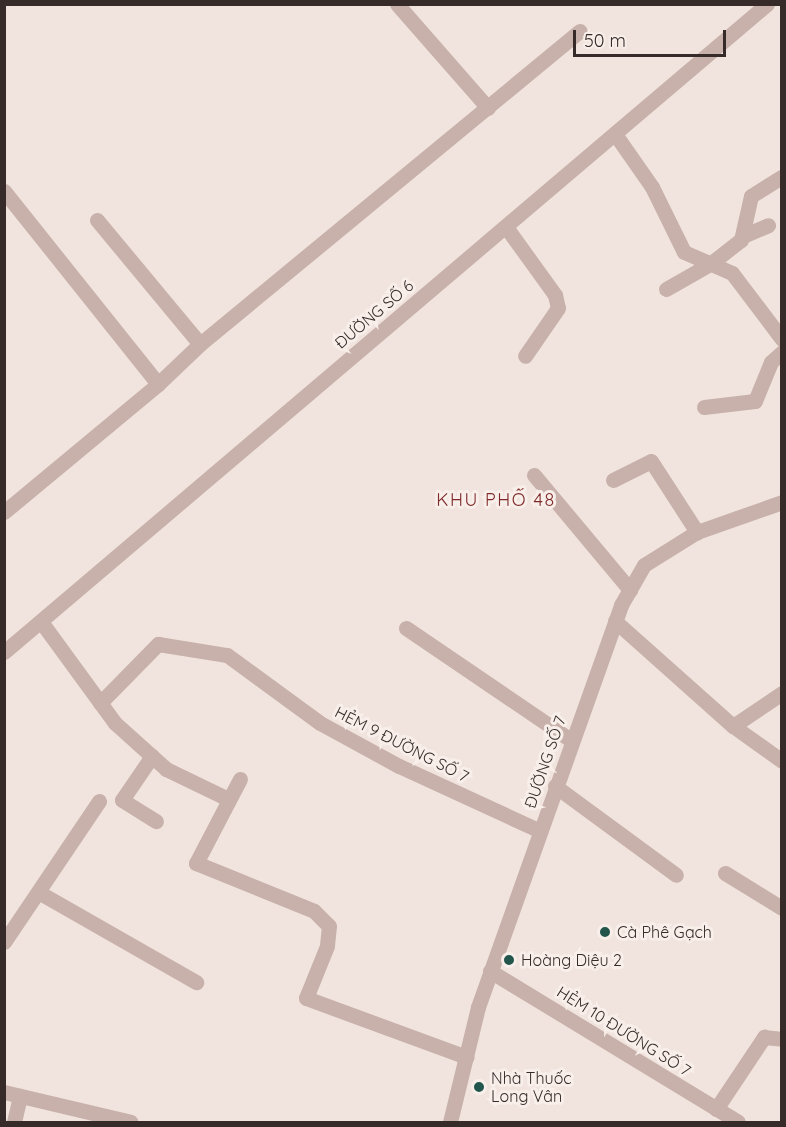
<!DOCTYPE html>
<html>
<head>
<meta charset="utf-8">
<style>
	body { margin:0 }
	#map { position:relative; width:786px; height:1127px; overflow:hidden; background:#f1e4de; font-family:Quicksand,sans-serif }
	div>[style] { position:absolute }
	.minor>* { height:15px; margin:-7.5px; padding:0 7.5px; transform-origin:7.5px; border-radius:7.5px; background:#c8b1ab }
	.dots>* { width:16px; height:16px; translate:-50% -50%; box-sizing:border-box; border:3px solid #f8efea; border-radius:50% }
	span { translate:-50% -50%; white-space:nowrap; text-align:center; line-height:1.15; -webkit-text-stroke:6px #f8efea; paint-order:stroke }
	.street-label { font-size:16px; color:#362b29 }
	.poi-label { font-size:16px; color:#362b29 }
	.left { translate:0 -50%; text-align:left }
	.neighbourhood-label { font-size:18px; color:#7f2a29; letter-spacing:1.5px }
	.frame { position:absolute; inset:0; border:6px solid #362b29; pointer-events:none }
	.scale { position:absolute; left:573px; top:30px; width:153px; height:27px; box-sizing:border-box; border:3px solid #362b29; border-top:0; padding-left:8px; font-size:18px; line-height:21px; white-space:nowrap; color:#362b29; -webkit-text-stroke:4px #f8efea; paint-order:stroke }
</style>
</head>
<body>
<div id="map">
	<div class="minor">
		<div style="left:397px;top:4px;width:138px;rotate:48.8deg"></div>
		<div style="left:615px;top:134px;width:65px;rotate:55.1deg"></div>
		<div style="left:652px;top:187px;width:72px;rotate:63.8deg"></div>
		<div style="left:684px;top:252px;width:52px;rotate:23.6deg"></div>
		<div style="left:732px;top:273px;width:83px;rotate:52.9deg"></div>
		<div style="left:4px;top:191px;width:247px;rotate:51.4deg"></div>
		<div style="left:97px;top:220px;width:161px;rotate:50.3deg"></div>
		<div style="left:506px;top:227px;width:84px;rotate:54.2deg"></div>
		<div style="left:555px;top:295px;width:13px;rotate:77deg"></div>
		<div style="left:558px;top:308px;width:58px;rotate:124.5deg"></div>
		<div style="left:745px;top:235px;width:25px;rotate:-23deg"></div>
		<div style="left:666px;top:289px;width:51px;rotate:-29.6deg"></div>
		<div style="left:710px;top:264px;width:39px;rotate:-38deg"></div>
		<div style="left:741px;top:240px;width:45px;rotate:-77.2deg"></div>
		<div style="left:751px;top:196px;width:36px;rotate:-32deg"></div>
		<div style="left:704px;top:407px;width:51px;rotate:-6.7deg"></div>
		<div style="left:755px;top:401px;width:42px;rotate:-67.7deg"></div>
		<div style="left:771px;top:362px;width:15px;rotate:-42deg"></div>
		<div style="left:534px;top:475px;width:150px;rotate:50.1deg"></div>
		<div style="left:613px;top:480px;width:42px;rotate:-26.6deg"></div>
		<div style="left:651px;top:461px;width:85px;rotate:57.1deg"></div>
		<div style="left:4px;top:512px;width:200px;rotate:-39.7deg"></div>
		<div style="left:158px;top:384px;width:58px;rotate:-43.6deg"></div>
		<div style="left:200px;top:344px;width:492px;rotate:-39.5deg"></div>
		<div style="left:615px;top:621px;width:158px;rotate:41.7deg"></div>
		<div style="left:733px;top:726px;width:60px;rotate:35.5deg"></div>
		<div style="left:42px;top:623px;width:124px;rotate:53.9deg"></div>
		<div style="left:115px;top:723px;width:69px;rotate:42deg"></div>
		<div style="left:166px;top:769px;width:69px;rotate:25.8deg"></div>
		<div style="left:406px;top:628px;width:199px;rotate:34.2deg"></div>
		<div style="left:4px;top:652px;width:1001px;rotate:-40.34deg"></div>
		<div style="left:100px;top:703px;width:83px;rotate:-45.5deg"></div>
		<div style="left:158px;top:644px;width:70px;rotate:9.1deg"></div>
		<div style="left:227px;top:655px;width:115px;rotate:36.2deg"></div>
		<div style="left:320px;top:723px;width:90px;rotate:28.6deg"></div>
		<div style="left:399px;top:766px;width:155px;rotate:24.7deg"></div>
		<div style="left:733px;top:726px;width:59px;rotate:-34deg"></div>
		<div style="left:152px;top:756px;width:53px;rotate:124.3deg"></div>
		<div style="left:122px;top:800px;width:40px;rotate:32deg"></div>
		<div style="left:240px;top:779px;width:95px;rotate:117.6deg"></div>
		<div style="left:196px;top:863px;width:127px;rotate:22.1deg"></div>
		<div style="left:314px;top:911px;width:21px;rotate:45deg"></div>
		<div style="left:329px;top:926px;width:20px;rotate:96deg"></div>
		<div style="left:327px;top:946px;width:56px;rotate:112deg"></div>
		<div style="left:306px;top:998px;width:171px;rotate:20.2deg"></div>
		<div style="left:555px;top:786px;width:150px;rotate:36.3deg"></div>
		<div style="left:725px;top:873px;width:67px;rotate:31.6deg"></div>
		<div style="left:40px;top:893px;width:180px;rotate:29.7deg"></div>
		<div style="left:4px;top:942px;width:170px;rotate:-56deg"></div>
		<div style="left:490px;top:971px;width:290px;rotate:31.3deg"></div>
		<div style="left:4px;top:1092px;width:130px;rotate:13.3deg"></div>
		<div style="left:716px;top:1109px;width:87px;rotate:-56.3deg"></div>
		<div style="left:764px;top:1037px;width:18px;rotate:6deg"></div>
		<div style="left:14px;top:1122px;width:27px;rotate:-77deg"></div>
		<div style="left:450px;top:1122px;width:118px;rotate:-76.3deg"></div>
		<div style="left:478px;top:1007px;width:427px;rotate:-70.4deg"></div>
		<div style="left:621px;top:605px;width:46px;rotate:-60.1deg"></div>
		<div style="left:644px;top:565px;width:62px;rotate:-31.9deg"></div>
		<div style="left:697px;top:532px;width:90px;rotate:-19.4deg"></div>
	</div>
	<div class="dots">
		<div style="left:605px;top:932px;background:#22554c"></div>
		<div style="left:509px;top:960px;background:#22554c"></div>
		<div style="left:479px;top:1087px;background:#22554c"></div>
	</div>
	<div class="street-label">
		<span style="left:374px;top:314px;rotate:-40deg">ĐƯỜNG SỐ 6</span>
		<span style="left:402px;top:744px;rotate:27deg">HẺM 9 ĐƯỜNG SỐ 7</span>
		<span style="left:545px;top:762px;rotate:-71deg">ĐƯỜNG SỐ 7</span>
		<span style="left:624px;top:1031px;rotate:32deg">HẺM 10 ĐƯỜNG SỐ 7</span>
	</div>
	<div class="poi-label">
		<span class="left" style="left:617px;top:932px">Cà Phê Gạch</span>
		<span class="left" style="left:521px;top:960px">Hoàng Diệu 2</span>
		<span class="left" style="left:491px;top:1087px">Nhà Thuốc<br>Long Vân</span>
	</div>
	<div class="neighbourhood-label">
		<span style="left:496px;top:500px">KHU PHỐ 48</span>
	</div>
	<div class="frame"></div>
	<div class="scale">50 m</div>
</div>
</body>
</html>
